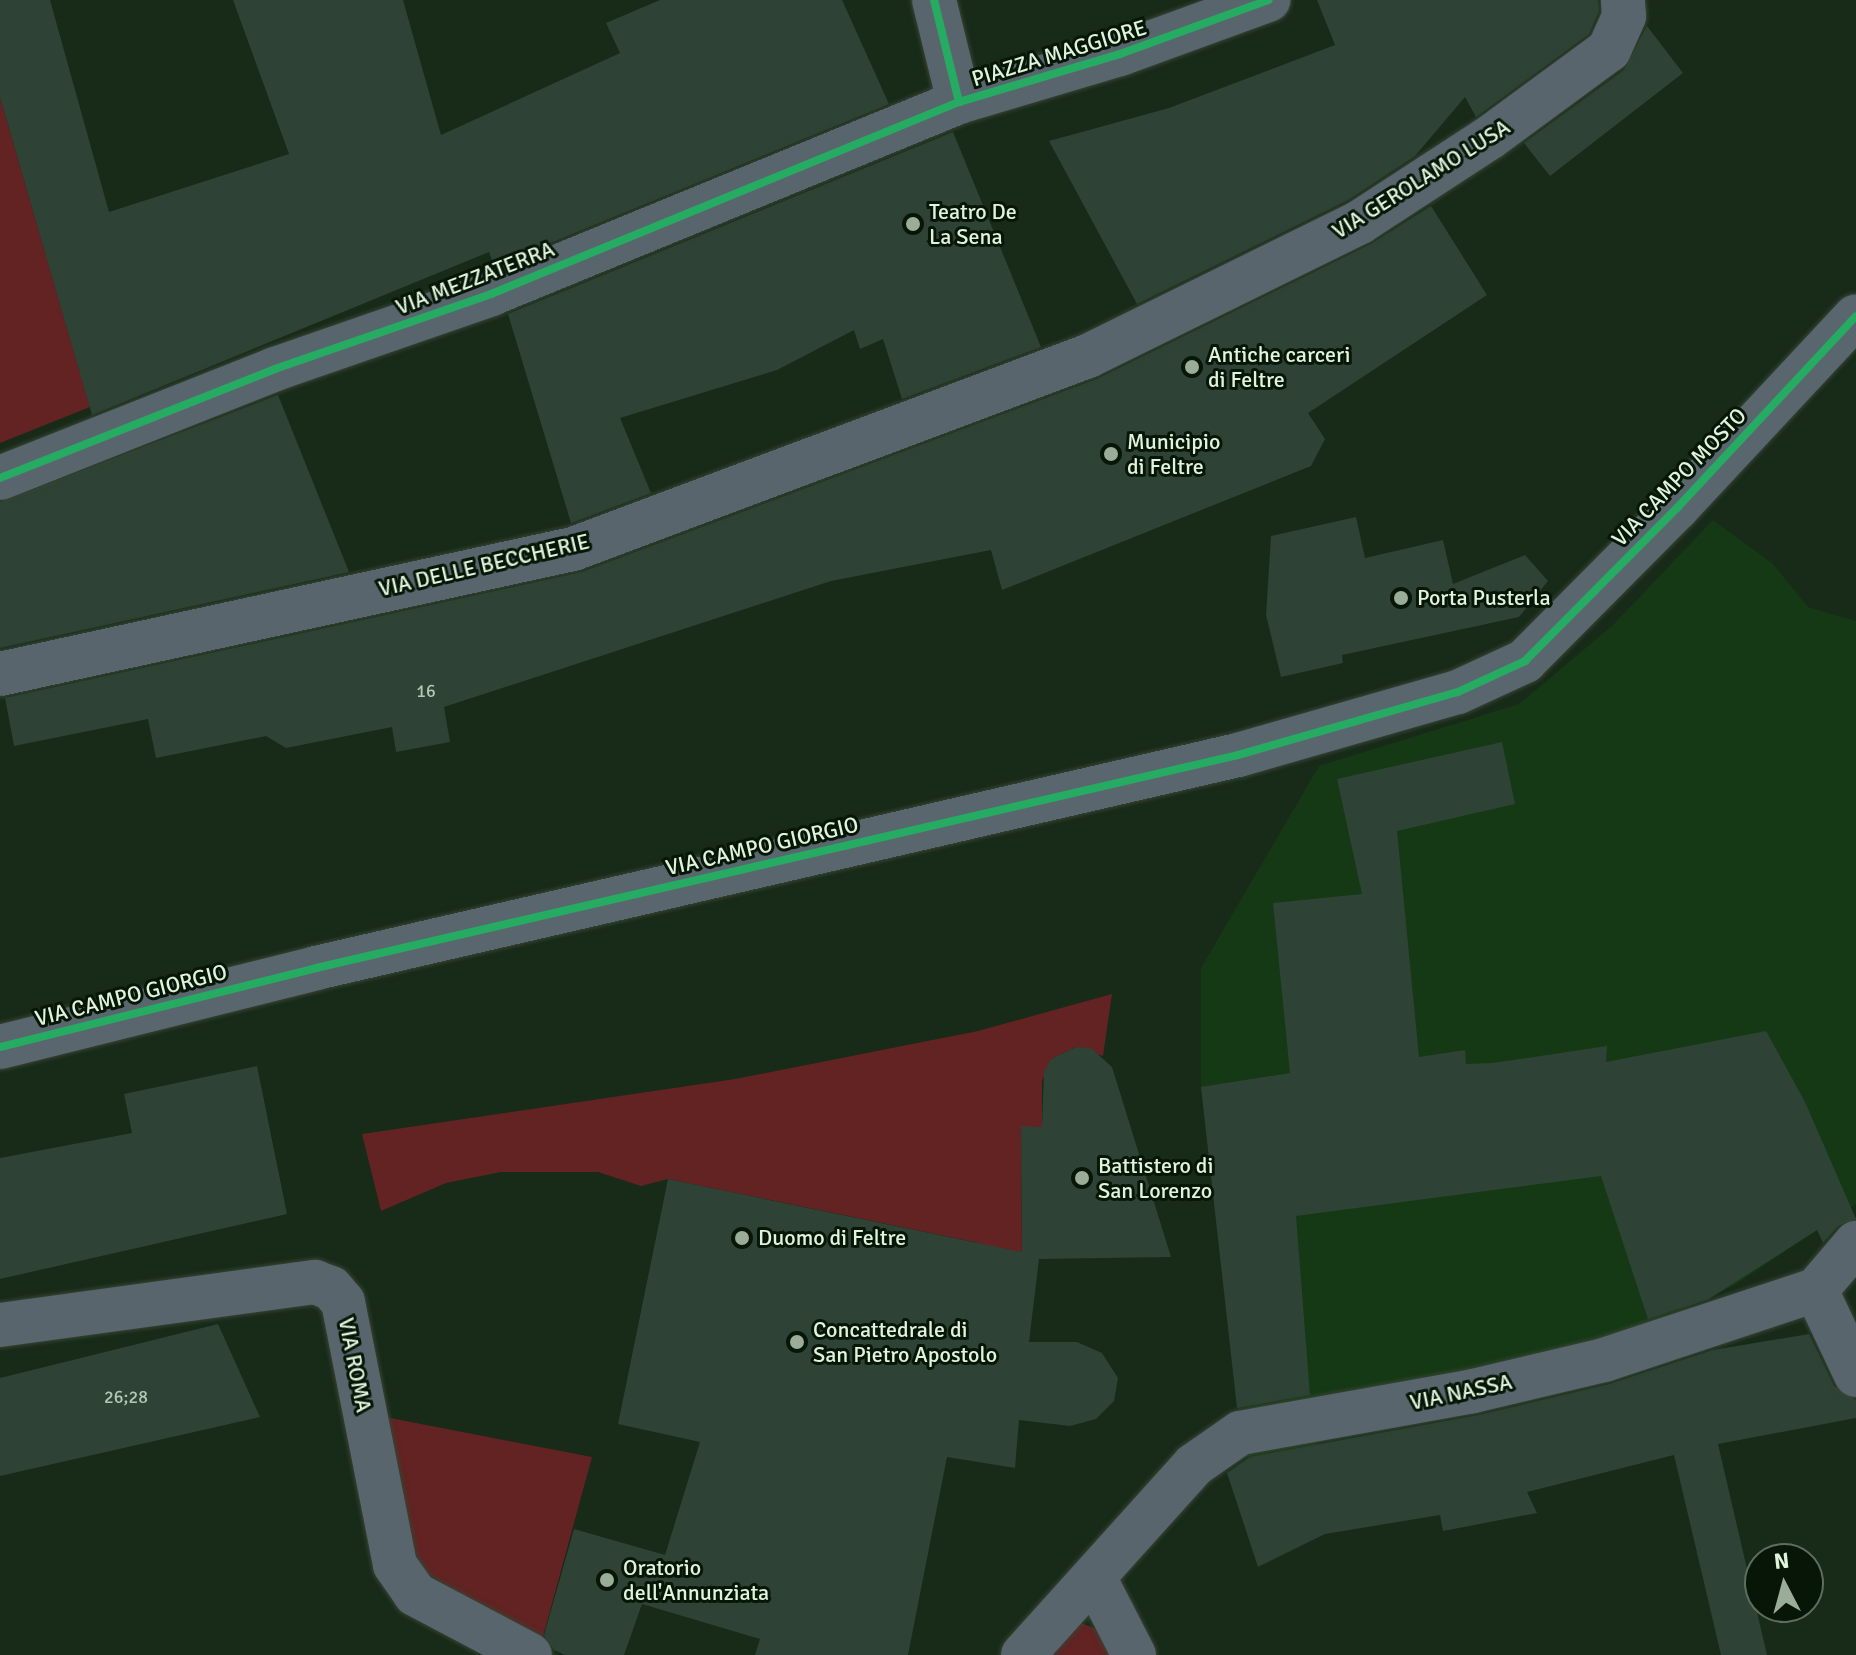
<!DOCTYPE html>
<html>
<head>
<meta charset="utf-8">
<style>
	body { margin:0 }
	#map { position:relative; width:1856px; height:1655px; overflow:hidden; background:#182a18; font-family:Signika,sans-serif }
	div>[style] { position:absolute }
	.built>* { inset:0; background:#153914 }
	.green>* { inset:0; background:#622322 }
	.building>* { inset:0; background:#2e4335 }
	.roads { filter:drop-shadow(0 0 2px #364435) drop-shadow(0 0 2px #364435) }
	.street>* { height:44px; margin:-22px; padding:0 22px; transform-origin:22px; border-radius:22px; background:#59656c }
	.secondary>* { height:44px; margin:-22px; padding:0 22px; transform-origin:22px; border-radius:22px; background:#59666d }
	.cycleway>* { height:8px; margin:-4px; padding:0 4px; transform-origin:4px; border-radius:4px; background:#26ab63 }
	.dots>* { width:22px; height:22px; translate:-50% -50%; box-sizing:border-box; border:4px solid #081607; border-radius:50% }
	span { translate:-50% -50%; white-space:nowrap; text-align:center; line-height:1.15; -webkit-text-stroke:6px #081607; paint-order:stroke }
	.number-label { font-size:18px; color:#b4c7b3 }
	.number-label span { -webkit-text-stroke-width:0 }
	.street-label { font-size:22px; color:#e0f3dd }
	.poi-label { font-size:22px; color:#e0f3dd }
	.left { translate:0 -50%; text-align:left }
	.north { position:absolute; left:1744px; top:1543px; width:80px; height:80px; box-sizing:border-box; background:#081607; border:2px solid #5e6e5d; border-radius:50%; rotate:354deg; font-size:22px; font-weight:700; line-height:32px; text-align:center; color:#e0f3dd }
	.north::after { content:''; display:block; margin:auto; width:28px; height:36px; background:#9aad98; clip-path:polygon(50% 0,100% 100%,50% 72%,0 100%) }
</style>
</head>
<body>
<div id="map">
	<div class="built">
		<div style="clip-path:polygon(1713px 520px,1773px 564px,1808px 607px,1856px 621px,1856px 1204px,1735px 1285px,1650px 1326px,1315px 1434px,1318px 1448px,1244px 1458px,1201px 1087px,1201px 968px,1319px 766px,1519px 704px,1612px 626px)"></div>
	</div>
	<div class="green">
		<div style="clip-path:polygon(0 97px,90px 407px,0 443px)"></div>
		<div style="clip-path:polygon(1112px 994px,1103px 1056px,1076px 1047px,1051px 1059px,1042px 1081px,1042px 1127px,1021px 1127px,1022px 1259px,974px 1242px,668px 1179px,641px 1186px,598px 1172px,501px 1172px,446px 1183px,381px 1211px,362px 1134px,735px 1079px,978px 1031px)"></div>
		<div style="clip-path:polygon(380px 1416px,592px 1457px,541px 1644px,423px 1571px,396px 1506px)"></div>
		<div style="clip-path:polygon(1081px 1623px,1099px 1630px,1112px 1655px,1050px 1655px)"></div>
	</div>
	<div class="building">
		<div style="clip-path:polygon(0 0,50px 0,109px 212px,289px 154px,233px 0,403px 0,441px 135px,620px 53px,606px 23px,660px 0,842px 0,889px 104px,494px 266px,489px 252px,92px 415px,0 97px)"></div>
		<div style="clip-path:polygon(1317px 0,1598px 0,1599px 11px,1589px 34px,1476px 117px,1465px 97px,1415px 156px,1348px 200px,1137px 304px,1049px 141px,1169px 108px,1335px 45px)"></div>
		<div style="clip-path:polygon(1647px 26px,1683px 73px,1550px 176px,1524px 143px,1624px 70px)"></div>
		<div style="clip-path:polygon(953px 132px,1041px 347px,902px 399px,883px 339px,860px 349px,854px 330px,777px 370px,620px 418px,651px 493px,571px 523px,508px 314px)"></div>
		<div style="clip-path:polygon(1431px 206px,1487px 295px,1308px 413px,1325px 439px,1311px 466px,1002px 590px,991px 550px,831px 581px,444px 707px,450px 742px,396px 752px,392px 727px,286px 748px,266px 736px,156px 758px,148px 719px,14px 746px,5px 698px,582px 572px,1097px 379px,1371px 244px)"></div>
		<div style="clip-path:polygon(278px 395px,349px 572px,0 648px,0 502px)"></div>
		<div style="clip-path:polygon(1356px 517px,1365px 558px,1443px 540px,1453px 584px,1525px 555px,1548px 581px,1519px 617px,1342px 655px,1343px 663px,1281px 677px,1266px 615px,1271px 536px)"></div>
		<div style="clip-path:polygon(1502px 742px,1515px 804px,1397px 831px,1419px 1057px,1465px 1050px,1466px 1064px,1493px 1063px,1607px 1046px,1606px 1062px,1766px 1031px,1805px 1102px,1856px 1219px,1838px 1226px,1823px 1243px,1817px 1230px,1709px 1299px,1648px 1319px,1601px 1176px,1296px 1216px,1310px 1395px,1237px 1408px,1201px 1087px,1290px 1073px,1273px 903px,1362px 894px,1337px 779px)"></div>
		<div style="clip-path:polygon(1076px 1047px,1091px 1048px,1112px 1067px,1171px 1257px,1039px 1259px,1029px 1342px,1077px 1342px,1102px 1353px,1118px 1378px,1114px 1401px,1096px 1419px,1070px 1426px,1019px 1420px,1015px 1468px,947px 1457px,908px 1655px,755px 1655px,760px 1639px,642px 1604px,624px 1655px,565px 1655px,554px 1650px,544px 1635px,574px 1529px,665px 1555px,700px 1442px,618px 1424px,668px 1179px,1022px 1252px,1021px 1126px,1042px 1127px,1044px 1072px,1051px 1059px)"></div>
		<div style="clip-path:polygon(257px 1066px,287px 1214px,0 1279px,0 1158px,132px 1133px,124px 1094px)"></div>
		<div style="clip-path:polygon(218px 1324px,260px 1417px,0 1476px,0 1378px)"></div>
		<div style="clip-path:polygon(1809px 1334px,1834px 1386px,1856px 1400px,1856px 1418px,1718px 1444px,1767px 1655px,1721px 1655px,1674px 1455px,1527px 1492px,1537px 1513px,1443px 1531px,1440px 1515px,1325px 1534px,1258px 1567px,1227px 1473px,1250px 1457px,1479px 1415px,1610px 1384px,1713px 1350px)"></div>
	</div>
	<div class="roads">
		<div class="street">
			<div style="left:934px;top:0;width:105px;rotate:76.2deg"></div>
			<div style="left:0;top:478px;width:296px;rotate:-21.6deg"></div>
			<div style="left:275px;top:369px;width:229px;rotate:-19.1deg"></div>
			<div style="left:491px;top:294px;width:506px;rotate:-22.31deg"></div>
			<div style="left:959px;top:102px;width:168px;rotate:-16.6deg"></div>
			<div style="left:1120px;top:54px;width:158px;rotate:-20deg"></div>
			<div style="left:0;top:674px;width:586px;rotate:-12.31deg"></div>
			<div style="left:573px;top:549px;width:550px;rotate:-20.54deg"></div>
			<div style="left:1088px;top:356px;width:303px;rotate:-26.2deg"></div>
			<div style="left:1360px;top:222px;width:154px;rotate:-33.1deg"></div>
			<div style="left:1489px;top:138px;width:149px;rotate:-36.3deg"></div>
			<div style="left:1609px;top:50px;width:37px;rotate:-66deg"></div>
			<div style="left:1624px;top:16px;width:16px;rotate:-94deg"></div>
			<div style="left:1816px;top:1290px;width:94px;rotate:64.8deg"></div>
			<div style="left:0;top:1325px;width:318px;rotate:-7.8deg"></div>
			<div style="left:315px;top:1282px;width:17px;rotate:21deg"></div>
			<div style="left:331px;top:1288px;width:18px;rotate:49deg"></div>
			<div style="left:343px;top:1302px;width:268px;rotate:78.8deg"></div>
			<div style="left:395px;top:1565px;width:35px;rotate:55deg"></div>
			<div style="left:415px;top:1594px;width:130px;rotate:27.9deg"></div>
			<div style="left:1094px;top:1577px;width:88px;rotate:62.9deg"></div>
			<div style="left:1023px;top:1655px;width:256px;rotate:-48deg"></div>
			<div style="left:1194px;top:1465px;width:56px;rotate:-34.8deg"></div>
			<div style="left:1240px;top:1433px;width:237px;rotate:-10.2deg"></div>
			<div style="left:1473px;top:1391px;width:135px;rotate:-13.3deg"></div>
			<div style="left:1604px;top:1360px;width:223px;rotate:-18.3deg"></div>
			<div style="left:1816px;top:1290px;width:62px;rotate:-49.6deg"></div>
		</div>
		<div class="secondary">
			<div style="left:0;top:1047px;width:326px;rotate:-14deg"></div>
			<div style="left:316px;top:968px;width:946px;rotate:-13.01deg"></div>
			<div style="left:1238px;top:755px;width:229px;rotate:-16deg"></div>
			<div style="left:1458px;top:692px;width:74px;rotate:-24.8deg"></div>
			<div style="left:1525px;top:661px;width:216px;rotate:-45.2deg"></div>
			<div style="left:1677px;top:508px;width:262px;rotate:-47deg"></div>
		</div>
	</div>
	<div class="cycleway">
		<div style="left:934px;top:0;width:105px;rotate:76.2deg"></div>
		<div style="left:0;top:478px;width:296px;rotate:-21.6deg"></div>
		<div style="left:275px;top:369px;width:229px;rotate:-19.1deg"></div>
		<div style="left:491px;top:294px;width:506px;rotate:-22.31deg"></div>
		<div style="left:959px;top:102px;width:168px;rotate:-16.6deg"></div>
		<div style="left:1120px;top:54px;width:158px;rotate:-20deg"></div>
		<div style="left:0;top:1047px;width:326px;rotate:-14deg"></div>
		<div style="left:316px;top:968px;width:946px;rotate:-13.01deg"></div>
		<div style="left:1238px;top:755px;width:229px;rotate:-16deg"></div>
		<div style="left:1458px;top:692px;width:74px;rotate:-24.8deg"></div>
		<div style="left:1525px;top:661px;width:216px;rotate:-45.2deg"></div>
		<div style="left:1677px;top:508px;width:262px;rotate:-47deg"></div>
	</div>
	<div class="dots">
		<div style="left:913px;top:224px;background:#9aad98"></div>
		<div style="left:1192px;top:367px;background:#9aad98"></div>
		<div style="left:1111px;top:454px;background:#9aad98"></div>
		<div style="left:1401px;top:598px;background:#9aad98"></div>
		<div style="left:1082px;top:1178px;background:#9aad98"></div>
		<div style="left:742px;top:1238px;background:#9aad98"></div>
		<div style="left:797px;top:1342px;background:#9aad98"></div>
		<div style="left:607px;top:1580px;background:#9aad98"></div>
	</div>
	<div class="number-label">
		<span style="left:426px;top:691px">16</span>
		<span style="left:126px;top:1397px">26;28</span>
	</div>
	<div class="street-label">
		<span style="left:1059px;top:53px;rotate:-17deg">PIAZZA MAGGIORE</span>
		<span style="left:1421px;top:179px;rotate:-32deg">VIA GEROLAMO LUSA</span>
		<span style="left:475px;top:278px;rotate:-21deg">VIA MEZZATERRA</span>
		<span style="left:1679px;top:477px;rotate:-46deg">VIA CAMPO MOSTO</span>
		<span style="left:484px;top:565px;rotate:-13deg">VIA DELLE BECCHERIE</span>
		<span style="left:762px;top:846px;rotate:-13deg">VIA CAMPO GIORGIO</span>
		<span style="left:131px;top:995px;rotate:-14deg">VIA CAMPO GIORGIO</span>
		<span style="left:355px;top:1365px;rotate:79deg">VIA ROMA</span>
		<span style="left:1461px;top:1392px;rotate:-12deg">VIA NASSA</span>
	</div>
	<div class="poi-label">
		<span class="left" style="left:929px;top:224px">Teatro De<br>La Sena</span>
		<span class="left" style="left:1208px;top:367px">Antiche carceri<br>di Feltre</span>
		<span class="left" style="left:1127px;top:454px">Municipio<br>di Feltre</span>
		<span class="left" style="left:1417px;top:598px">Porta Pusterla</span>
		<span class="left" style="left:1098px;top:1178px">Battistero di<br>San Lorenzo</span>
		<span class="left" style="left:758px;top:1238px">Duomo di Feltre</span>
		<span class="left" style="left:813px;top:1342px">Concattedrale di<br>San Pietro Apostolo</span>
		<span class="left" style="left:623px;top:1580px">Oratorio<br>dell'Annunziata</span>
	</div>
	<div class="north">N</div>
</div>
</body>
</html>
